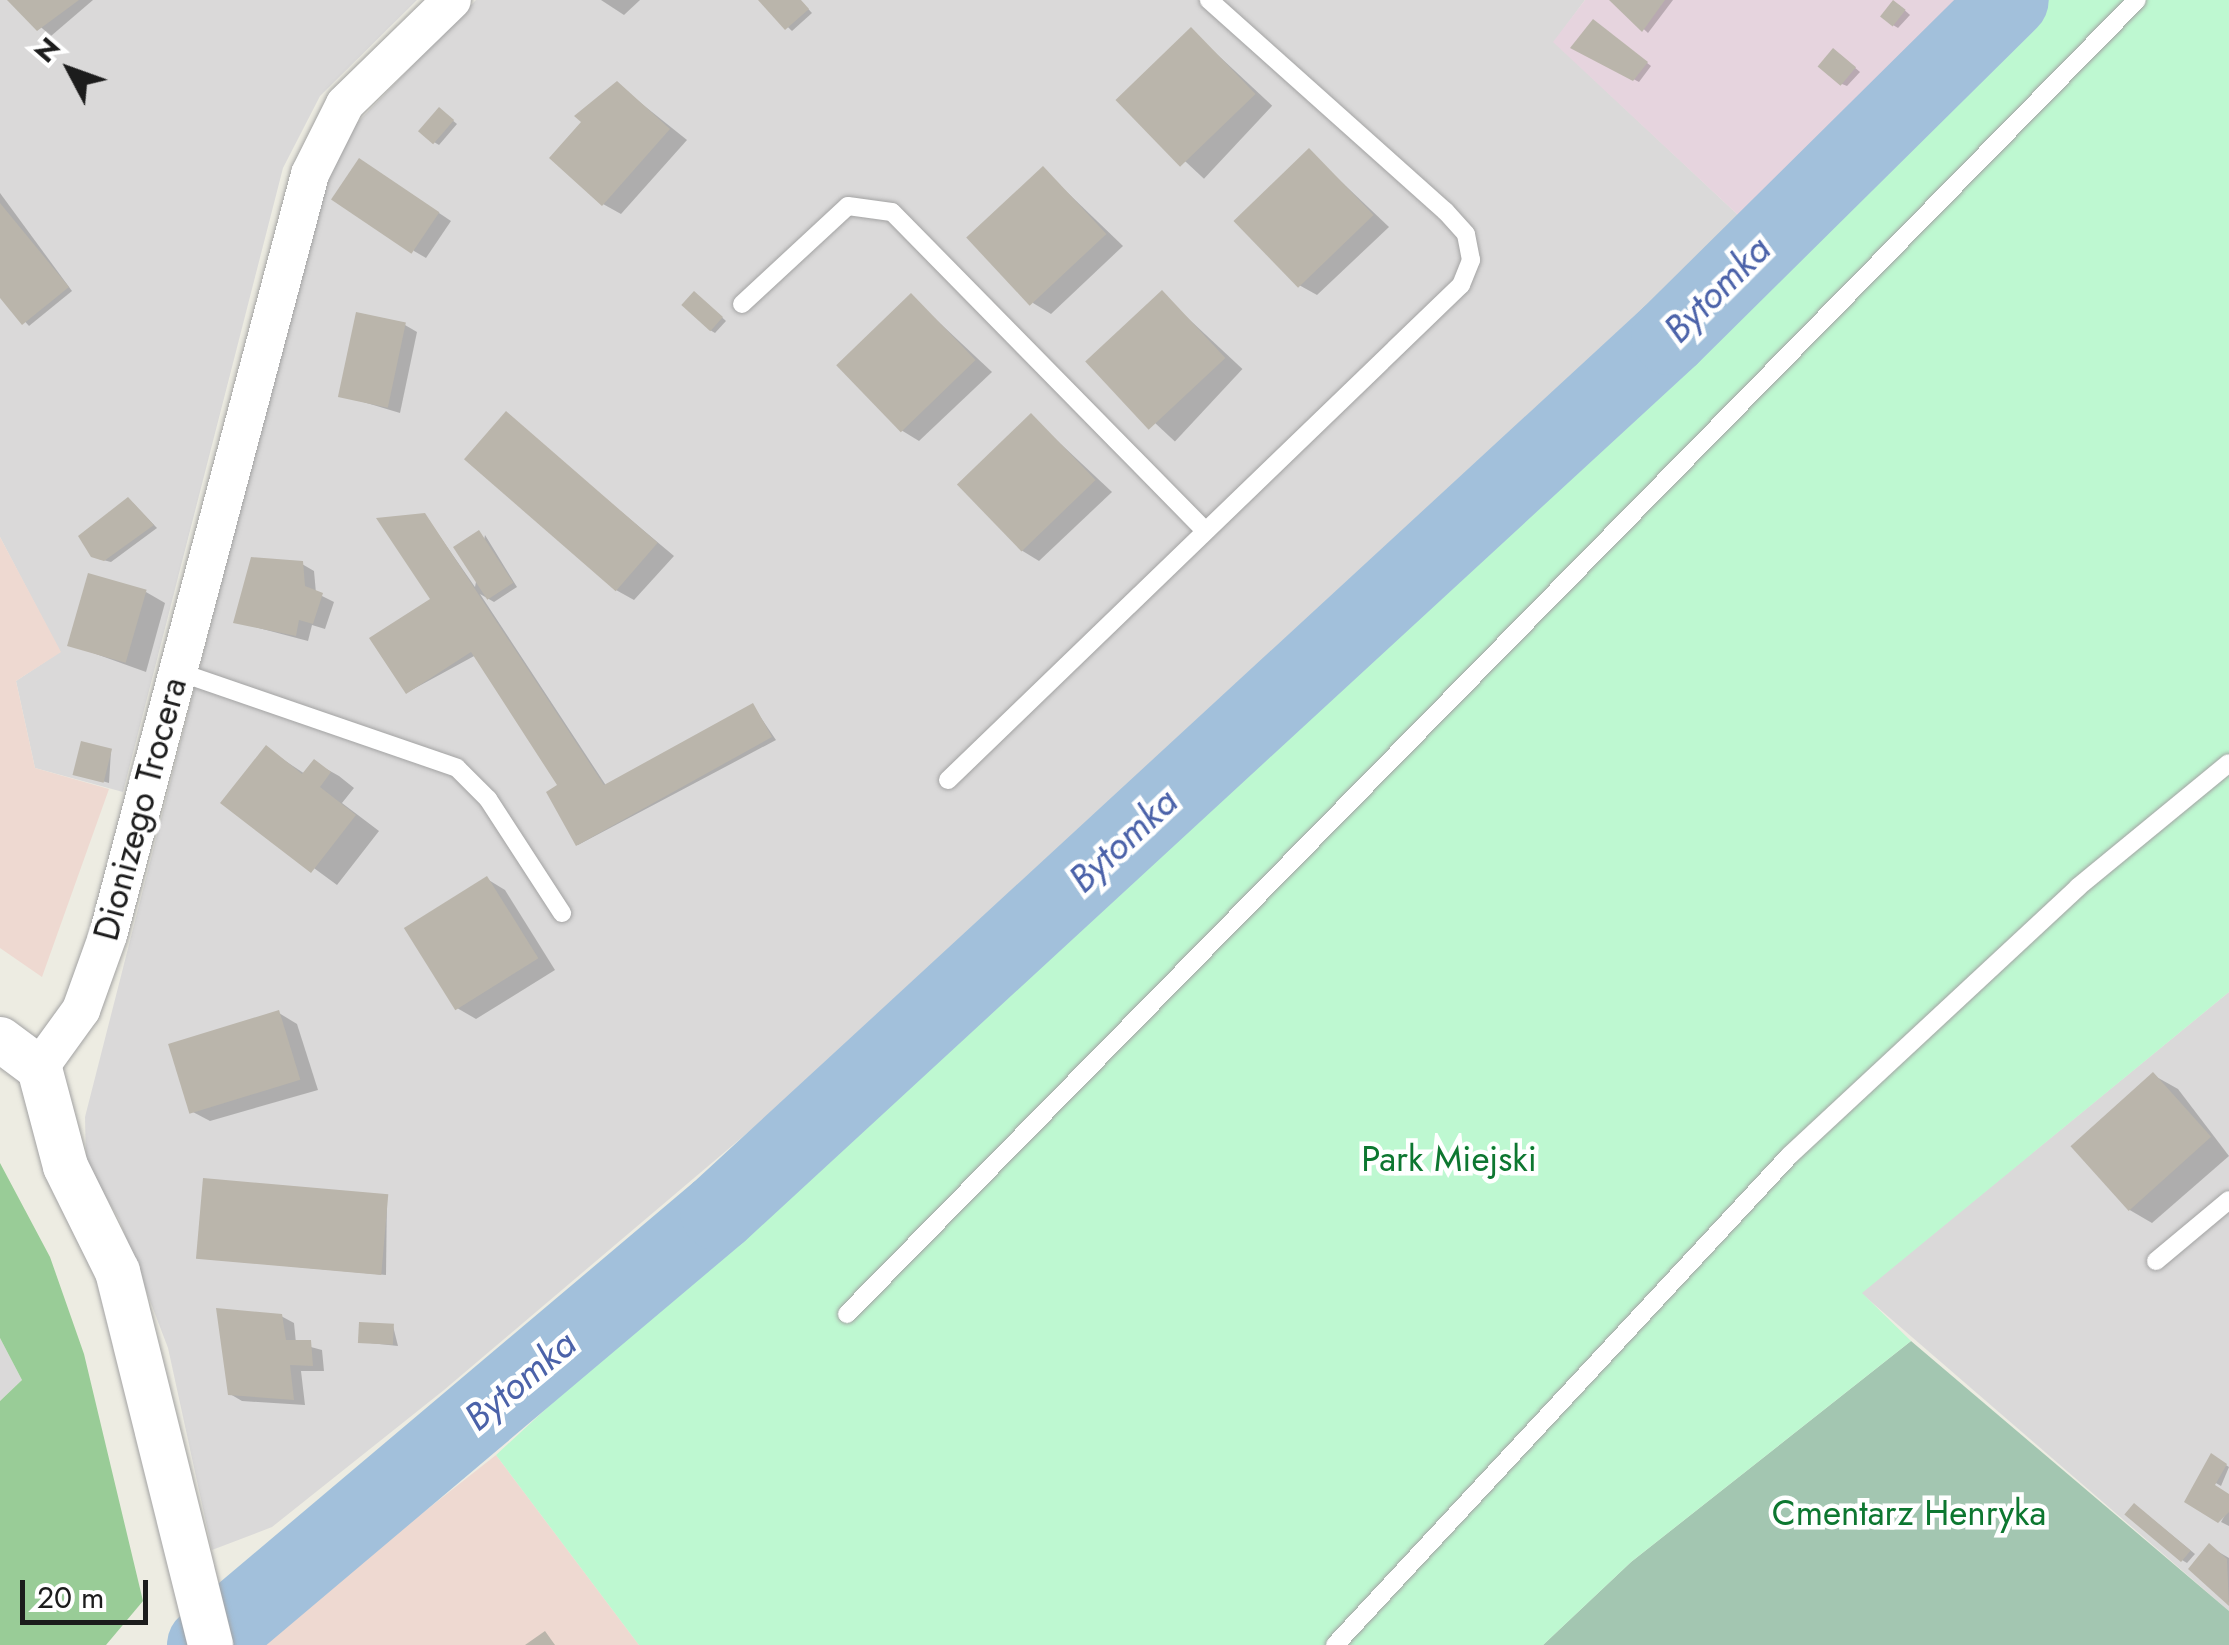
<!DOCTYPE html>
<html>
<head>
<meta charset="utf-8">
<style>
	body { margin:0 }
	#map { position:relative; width:2229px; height:1645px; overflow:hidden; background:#edece2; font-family:Jost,sans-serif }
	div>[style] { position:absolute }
	.residential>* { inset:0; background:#dad9d9 }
	.commercial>* { inset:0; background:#eed9d1 }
	.industrial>* { inset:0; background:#e6d4de }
	.forest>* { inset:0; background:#99cc97 }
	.cemetery>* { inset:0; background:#a3c6b1 }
	.park>* { inset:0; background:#bef8d1 }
	.shadow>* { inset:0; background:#0003; transform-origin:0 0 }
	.river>* { height:78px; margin:-39px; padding:0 39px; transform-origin:39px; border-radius:39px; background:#a2c0db }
	.building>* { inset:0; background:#bab5ab; transform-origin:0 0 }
	.roads { filter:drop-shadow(0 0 2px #a3a3a3) drop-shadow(0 0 2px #a3a3a3) }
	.service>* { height:18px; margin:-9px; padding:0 9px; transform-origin:9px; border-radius:9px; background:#fff }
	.minor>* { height:38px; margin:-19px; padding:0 19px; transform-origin:19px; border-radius:19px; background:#fff }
	.tertiary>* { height:45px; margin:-22.5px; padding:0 22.5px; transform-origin:22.5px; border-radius:22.5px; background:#fff }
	span { translate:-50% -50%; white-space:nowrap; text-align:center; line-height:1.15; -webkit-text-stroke:9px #fff; paint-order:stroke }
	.street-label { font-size:35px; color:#1c1c1c }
	.park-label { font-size:35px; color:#0d7730 }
	.water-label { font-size:38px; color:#4b62a9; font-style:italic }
	.north { position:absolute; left:20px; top:20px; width:100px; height:100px; -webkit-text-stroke:8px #fff; paint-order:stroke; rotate:311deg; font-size:28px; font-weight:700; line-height:40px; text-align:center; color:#1c1c1c }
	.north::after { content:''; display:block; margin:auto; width:35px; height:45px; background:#1c1c1c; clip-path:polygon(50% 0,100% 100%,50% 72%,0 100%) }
	.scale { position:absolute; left:20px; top:1580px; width:128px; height:45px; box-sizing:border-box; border:5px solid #1c1c1c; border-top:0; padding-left:12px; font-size:30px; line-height:35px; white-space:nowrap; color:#1c1c1c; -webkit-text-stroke:8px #fff; paint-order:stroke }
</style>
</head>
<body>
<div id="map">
	<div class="residential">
		<div style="clip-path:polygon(0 0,417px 0,320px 96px,283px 168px,123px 792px,35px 768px,16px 681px,60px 652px,0 537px)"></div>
		<div style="clip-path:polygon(476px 0,1585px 0,1554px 42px,1753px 229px,990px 927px,444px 1390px,272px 1527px,212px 1550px,168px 1348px,119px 1219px,86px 1163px,85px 1117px,321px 192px,354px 126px)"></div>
		<div style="clip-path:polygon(2229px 992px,2229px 1611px,1861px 1293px)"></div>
		<div style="clip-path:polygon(0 1338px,22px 1380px,0 1401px)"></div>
	</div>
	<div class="commercial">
		<div style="clip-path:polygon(0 537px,61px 652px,16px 681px,35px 768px,109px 789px,42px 977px,0 948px)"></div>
		<div style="clip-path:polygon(496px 1455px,639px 1645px,255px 1645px)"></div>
	</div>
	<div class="industrial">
		<div style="clip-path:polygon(1585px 0,1978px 0,1753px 229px,1553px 42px)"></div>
	</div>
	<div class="forest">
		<div style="clip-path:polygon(0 1163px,50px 1257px,84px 1354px,143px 1601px,106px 1645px,0 1645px,0 1401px,22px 1380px,0 1338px)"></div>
	</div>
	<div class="cemetery">
		<div style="clip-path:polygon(1911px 1341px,2229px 1611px,2229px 1645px,1543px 1645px,1631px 1562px)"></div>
	</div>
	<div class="park">
		<div style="clip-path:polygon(2045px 0,2229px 0,2229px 992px,1862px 1293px,1911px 1341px,1631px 1562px,1543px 1645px,639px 1645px,496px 1455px,1774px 273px)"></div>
	</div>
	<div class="shadow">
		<div style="clip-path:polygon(10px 0,93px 0,51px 36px)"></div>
		<div style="clip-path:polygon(601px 0,640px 0,624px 15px)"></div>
		<div style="clip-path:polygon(760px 0,800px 0,812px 13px,792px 31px)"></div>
		<div style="clip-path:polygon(1612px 0,1673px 0,1648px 33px)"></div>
		<div style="clip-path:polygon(1899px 5px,1910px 15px,1898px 28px,1893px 25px)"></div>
		<div style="clip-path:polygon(1599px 25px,1651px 66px,1639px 82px,1574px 48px)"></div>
		<div style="left:1191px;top:30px;width:111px;height:100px;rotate:43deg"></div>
		<div style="clip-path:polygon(1839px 54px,1860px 72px,1847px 86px,1842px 84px)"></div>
		<div style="clip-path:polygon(617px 84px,687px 140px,621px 214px,603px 204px,585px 122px)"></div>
		<div style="clip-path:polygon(445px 114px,457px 124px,439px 145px,434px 142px)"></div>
		<div style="clip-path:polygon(1309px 151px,1389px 227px,1317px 295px,1299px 285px)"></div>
		<div style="clip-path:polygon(372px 168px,451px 221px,426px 258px,414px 251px)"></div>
		<div style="clip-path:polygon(1043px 169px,1123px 246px,1051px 314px,1033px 303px)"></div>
		<div style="clip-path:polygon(0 193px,72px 291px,29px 326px,0 294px)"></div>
		<div style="left:1162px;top:294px;width:110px;height:99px;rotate:43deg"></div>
		<div style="clip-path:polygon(911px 296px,992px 372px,919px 441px,901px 430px)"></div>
		<div style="clip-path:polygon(700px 297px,726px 321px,715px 333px,710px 330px)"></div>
		<div style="clip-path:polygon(405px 325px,417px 332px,400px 413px,340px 395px)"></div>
		<div style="clip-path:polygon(506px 415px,674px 556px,634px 600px,616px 590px)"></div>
		<div style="clip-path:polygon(1031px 416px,1112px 492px,1039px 561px,1021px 550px)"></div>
		<div style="clip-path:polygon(133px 503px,157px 528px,111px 562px,99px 559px)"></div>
		<div style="clip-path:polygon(425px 515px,475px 587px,485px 535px,517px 587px,494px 602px,480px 594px,607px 787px,753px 706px,776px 740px,578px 845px,560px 785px,476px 655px,408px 692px,433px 599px)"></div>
		<div style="clip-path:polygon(302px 564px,314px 571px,316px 593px,334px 602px,325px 629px,312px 625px,308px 641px,236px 622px)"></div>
		<div style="clip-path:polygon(146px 592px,165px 603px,146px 672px,71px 645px)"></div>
		<div style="clip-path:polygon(266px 748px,305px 774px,314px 762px,339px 776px,354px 788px,342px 803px,379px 831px,337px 885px,224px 802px)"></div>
		<div style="clip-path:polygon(111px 751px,109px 783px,77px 774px)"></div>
		<div style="clip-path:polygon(487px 879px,505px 890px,555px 970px,476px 1019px,457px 1008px)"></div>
		<div style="clip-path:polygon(279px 1013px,297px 1024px,318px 1090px,210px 1121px,191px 1111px)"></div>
		<div style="clip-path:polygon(2153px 1075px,2178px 1089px,2229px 1156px,2152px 1223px,2128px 1209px)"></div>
		<div style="clip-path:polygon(387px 1196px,386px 1275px,198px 1258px)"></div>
		<div style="clip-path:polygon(281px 1316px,294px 1323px,296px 1343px,322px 1350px,324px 1371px,301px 1371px,305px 1405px,242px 1401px,230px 1394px)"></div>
		<div style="clip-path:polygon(393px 1326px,398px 1346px,361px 1342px)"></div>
		<div style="clip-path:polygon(2212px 1456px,2229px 1467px,2221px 1486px,2202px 1475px)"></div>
		<div style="clip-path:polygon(2229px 1508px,2229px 1526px,2221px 1522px)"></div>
		<div style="clip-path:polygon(2140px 1509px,2195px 1554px,2187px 1563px,2182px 1560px)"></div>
		<div style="clip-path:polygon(2210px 1547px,2229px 1558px,2229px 1603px,2191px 1569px)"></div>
	</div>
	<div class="river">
		<div style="left:206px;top:1645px;width:671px;rotate:-40.17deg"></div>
		<div style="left:719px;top:1212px;width:1293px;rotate:-42.65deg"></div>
		<div style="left:1670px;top:336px;width:478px;rotate:-44.7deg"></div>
	</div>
	<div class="building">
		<div style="clip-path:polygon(7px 0,79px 0,37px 31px)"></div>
		<div style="clip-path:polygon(758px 0,801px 0,809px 9px,785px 30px)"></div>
		<div style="clip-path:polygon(1609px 0,1665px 0,1642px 32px)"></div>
		<div style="left:1893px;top:0;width:16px;height:21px;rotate:38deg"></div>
		<div style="clip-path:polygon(1593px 19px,1648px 62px,1633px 81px,1570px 48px)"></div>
		<div style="left:1191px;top:27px;width:93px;height:105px;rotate:46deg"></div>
		<div style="left:1833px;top:48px;width:30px;height:24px;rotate:40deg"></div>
		<div style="clip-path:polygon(617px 81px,670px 129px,602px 206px,549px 158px,581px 122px,574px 116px)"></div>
		<div style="left:439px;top:107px;width:20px;height:32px;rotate:41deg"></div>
		<div style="left:1309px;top:148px;width:93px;height:105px;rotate:46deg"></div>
		<div style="left:359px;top:158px;width:97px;height:50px;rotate:34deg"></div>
		<div style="left:1043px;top:166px;width:93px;height:105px;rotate:47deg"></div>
		<div style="clip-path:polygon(0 203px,69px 287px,22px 325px,0 298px)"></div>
		<div style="left:1162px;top:290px;width:93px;height:105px;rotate:47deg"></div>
		<div style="left:694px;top:291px;width:39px;height:19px;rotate:42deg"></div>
		<div style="left:911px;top:293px;width:93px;height:104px;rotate:46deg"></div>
		<div style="left:356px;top:312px;width:51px;height:87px;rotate:12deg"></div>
		<div style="left:506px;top:411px;width:201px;height:64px;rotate:41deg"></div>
		<div style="left:1031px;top:413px;width:93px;height:103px;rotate:46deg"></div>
		<div style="clip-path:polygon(128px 497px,154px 525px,104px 561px,91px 557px,78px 536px)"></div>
		<div style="clip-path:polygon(425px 513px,604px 785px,753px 703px,772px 737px,576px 846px,546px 792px,557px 785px,471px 652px,406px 694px,369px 638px,430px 599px,376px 518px)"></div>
		<div style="left:479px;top:530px;width:63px;height:31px;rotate:57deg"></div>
		<div style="clip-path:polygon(251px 557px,303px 561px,305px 586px,323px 593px,313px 624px,299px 620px,296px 636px,233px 623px)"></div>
		<div style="left:88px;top:573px;width:61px;height:76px;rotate:16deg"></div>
		<div style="left:81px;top:741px;width:32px;height:35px;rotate:14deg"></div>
		<div style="clip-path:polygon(266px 745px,302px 774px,314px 759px,331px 772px,320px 787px,356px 815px,311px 873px,220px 803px)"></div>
		<div style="left:487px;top:876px;width:97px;height:98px;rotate:58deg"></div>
		<div style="left:279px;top:1010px;width:73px;height:116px;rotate:73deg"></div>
		<div style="left:2153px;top:1072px;width:87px;height:111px;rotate:48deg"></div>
		<div style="left:203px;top:1178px;width:186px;height:81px;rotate:5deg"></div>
		<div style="clip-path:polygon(216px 1308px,282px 1314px,286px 1340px,311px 1340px,313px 1366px,290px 1365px,294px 1400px,228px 1395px)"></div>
		<div style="left:359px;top:1322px;width:35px;height:21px;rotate:3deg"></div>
		<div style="clip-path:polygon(2211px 1453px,2227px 1464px,2215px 1485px,2229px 1494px,2229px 1512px,2218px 1523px,2184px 1502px)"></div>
		<div style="left:2134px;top:1503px;width:74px;height:15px;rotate:40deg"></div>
		<div style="clip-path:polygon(2209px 1543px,2227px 1559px,2229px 1606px,2188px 1569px)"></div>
		<div style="clip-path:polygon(545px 1631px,555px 1645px,525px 1645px)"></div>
	</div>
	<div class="roads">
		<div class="service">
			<div style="left:742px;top:304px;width:144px;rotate:-42.8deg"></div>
			<div style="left:848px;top:206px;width:44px;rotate:7.8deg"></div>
			<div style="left:892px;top:212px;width:446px;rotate:45.5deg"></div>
			<div style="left:176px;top:671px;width:297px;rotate:19deg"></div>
			<div style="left:457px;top:768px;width:44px;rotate:45deg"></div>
			<div style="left:488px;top:799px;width:136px;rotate:57deg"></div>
			<div style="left:948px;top:780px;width:713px;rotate:-43.98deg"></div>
			<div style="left:1461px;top:285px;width:27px;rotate:-68deg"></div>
			<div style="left:1471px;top:260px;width:26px;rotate:-101deg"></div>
			<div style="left:1466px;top:234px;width:31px;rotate:-132deg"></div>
			<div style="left:1445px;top:211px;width:317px;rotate:-138.2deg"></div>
			<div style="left:2156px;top:1261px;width:95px;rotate:-39.9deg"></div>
			<div style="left:847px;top:1314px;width:1841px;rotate:-45.53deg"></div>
			<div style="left:1335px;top:1645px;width:669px;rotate:-47.12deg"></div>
			<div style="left:1790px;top:1155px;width:393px;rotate:-42.9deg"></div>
			<div style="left:2078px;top:887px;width:195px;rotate:-39.4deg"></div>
		</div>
		<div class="minor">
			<div style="left:39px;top:1068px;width:72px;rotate:-54.1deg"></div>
			<div style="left:81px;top:1010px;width:80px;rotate:-70.2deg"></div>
			<div style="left:108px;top:935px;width:787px;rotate:-75.13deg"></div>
			<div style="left:310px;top:174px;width:78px;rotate:-63.4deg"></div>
			<div style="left:345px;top:104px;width:149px;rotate:-44.2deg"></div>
		</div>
		<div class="tertiary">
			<div style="left:0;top:1039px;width:49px;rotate:36.6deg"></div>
			<div style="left:39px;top:1068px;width:101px;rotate:75.1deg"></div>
			<div style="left:65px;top:1166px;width:117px;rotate:63.7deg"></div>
			<div style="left:117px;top:1271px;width:385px;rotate:76deg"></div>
		</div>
	</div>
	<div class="street-label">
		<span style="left:140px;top:809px;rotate:-75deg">Dionizego Trocera</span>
	</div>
	<div class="park-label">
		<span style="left:1449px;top:1159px">Park Miejski</span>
		<span style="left:1909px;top:1513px">Cmentarz Henryka</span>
	</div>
	<div class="water-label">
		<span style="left:1717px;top:289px;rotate:-45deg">Bytomka</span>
		<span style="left:1123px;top:840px;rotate:-43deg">Bytomka</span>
		<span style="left:520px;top:1380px;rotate:-40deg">Bytomka</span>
	</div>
	<div class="north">N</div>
	<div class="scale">20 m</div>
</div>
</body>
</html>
